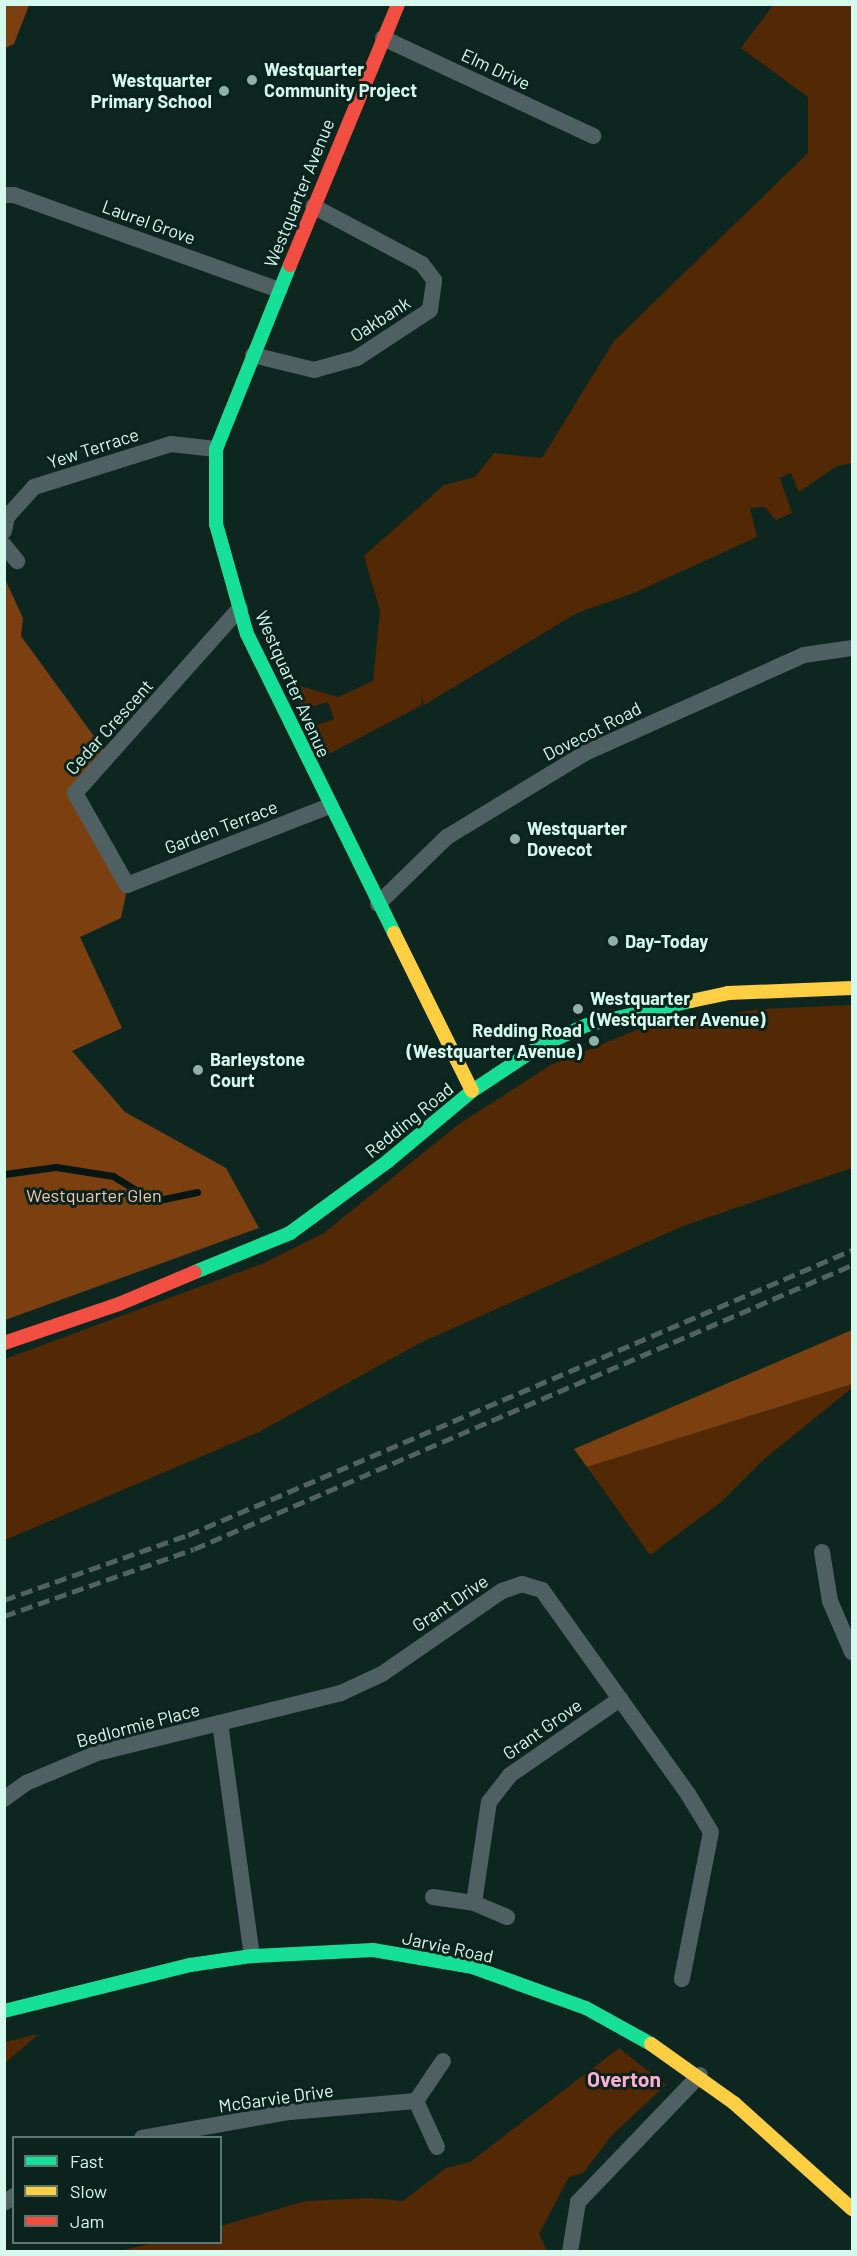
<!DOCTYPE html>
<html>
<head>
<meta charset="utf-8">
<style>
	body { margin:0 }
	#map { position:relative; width:857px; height:2256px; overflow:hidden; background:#0e2620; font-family:Barlow,sans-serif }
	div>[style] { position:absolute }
	.green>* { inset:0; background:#532804 }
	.forest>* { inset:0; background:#7c4010 }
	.stream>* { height:7px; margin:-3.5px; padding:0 3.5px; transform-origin:3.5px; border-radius:3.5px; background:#071611 }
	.street>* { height:16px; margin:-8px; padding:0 8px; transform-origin:8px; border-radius:8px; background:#4f6063 }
	.fast>* { height:14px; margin:-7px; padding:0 7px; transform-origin:7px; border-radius:7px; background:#16e098 }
	.slow>* { height:14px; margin:-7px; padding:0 7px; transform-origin:7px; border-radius:7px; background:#ffcf43 }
	.jam>* { height:14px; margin:-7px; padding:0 7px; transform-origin:7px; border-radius:7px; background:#f24e42 }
	.rail>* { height:4.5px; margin-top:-2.25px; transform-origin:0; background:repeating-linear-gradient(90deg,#516261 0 12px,transparent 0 18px) }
	.dots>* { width:16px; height:16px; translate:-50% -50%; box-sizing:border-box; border:3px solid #0b231c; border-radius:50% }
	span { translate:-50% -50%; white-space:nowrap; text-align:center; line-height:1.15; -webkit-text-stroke:6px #0b231c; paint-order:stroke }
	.street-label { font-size:18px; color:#d5faed }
	.poi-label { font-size:18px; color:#d5faed; font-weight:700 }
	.left { translate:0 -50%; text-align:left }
	.right { translate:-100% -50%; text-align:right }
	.park-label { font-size:18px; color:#f2c7af }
	.quarter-label { font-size:21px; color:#fdafd2; font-weight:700 }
	.frame { position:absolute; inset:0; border:6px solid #d5faed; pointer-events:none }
	.legend { position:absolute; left:12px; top:2136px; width:210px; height:108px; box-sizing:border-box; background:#0b231c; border:2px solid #5c7970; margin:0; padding:8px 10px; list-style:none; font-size:18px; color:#d5faed }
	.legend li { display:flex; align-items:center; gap:12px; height:30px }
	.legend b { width:30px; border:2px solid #5c7970 }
</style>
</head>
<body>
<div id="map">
	<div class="green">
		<div style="clip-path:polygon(774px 4px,852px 5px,852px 463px,837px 466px,799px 492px,791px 473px,780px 478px,792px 513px,776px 520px,765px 507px,750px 508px,757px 537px,634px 593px,577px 613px,424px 705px,421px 693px,422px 705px,323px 757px,314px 726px,334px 719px,328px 702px,308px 708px,310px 715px,304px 718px,293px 684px,338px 697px,373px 681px,380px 611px,364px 556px,444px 485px,475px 477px,494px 453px,542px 458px,614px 341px,808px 153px,808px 97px,741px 48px)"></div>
		<div style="clip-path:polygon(852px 1005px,852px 1168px,683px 1226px,420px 1343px,259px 1432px,5px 1540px,5px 1359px,264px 1263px,324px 1233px,459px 1124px,551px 1065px,644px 1027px,760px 1009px)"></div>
		<div style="clip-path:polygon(852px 1384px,852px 1388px,763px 1460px,721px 1502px,650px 1555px,587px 1467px)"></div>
		<div style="clip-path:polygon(39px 2034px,5px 2063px,5px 2042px)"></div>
		<div style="clip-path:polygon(619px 2048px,666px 2085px,612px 2135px,583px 2173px,569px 2177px,539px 2234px,547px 2251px,119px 2251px,154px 2243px,220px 2242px,221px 2226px,305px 2201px,371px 2198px,403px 2201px,446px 2168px,470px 2162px)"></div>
	</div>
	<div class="forest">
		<div style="clip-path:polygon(5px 4px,29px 5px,14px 44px,5px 48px)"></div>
		<div style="clip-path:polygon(4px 577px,23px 618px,21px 636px,104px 750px,69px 791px,126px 894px,121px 918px,80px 937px,122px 1028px,72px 1051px,125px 1112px,226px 1168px,259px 1228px,5px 1320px)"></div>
		<div style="clip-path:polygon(852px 1330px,852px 1384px,587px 1467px,574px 1449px)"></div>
	</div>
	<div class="stream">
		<div style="left:4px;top:1174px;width:52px;rotate:-7.7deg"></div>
		<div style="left:56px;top:1167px;width:58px;rotate:9deg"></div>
		<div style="left:113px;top:1176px;width:48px;rotate:31.4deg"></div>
		<div style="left:154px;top:1201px;width:44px;rotate:-11.8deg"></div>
	</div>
	<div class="street">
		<div style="left:383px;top:38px;width:232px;rotate:25deg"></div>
		<div style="left:4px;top:195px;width:10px"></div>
		<div style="left:14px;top:195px;width:282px;rotate:19.7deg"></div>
		<div style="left:253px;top:355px;width:63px;rotate:13.8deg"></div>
		<div style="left:314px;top:370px;width:45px;rotate:-15.6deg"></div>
		<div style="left:357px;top:358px;width:87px;rotate:-33.3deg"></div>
		<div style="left:430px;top:310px;width:30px;rotate:-82deg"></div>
		<div style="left:434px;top:280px;width:20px;rotate:-127deg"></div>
		<div style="left:422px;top:264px;width:123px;rotate:-152deg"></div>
		<div style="left:4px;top:531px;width:14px;rotate:-78deg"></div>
		<div style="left:7px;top:517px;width:40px;rotate:-48deg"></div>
		<div style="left:34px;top:487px;width:144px;rotate:-17.4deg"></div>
		<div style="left:171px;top:444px;width:45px;rotate:6.3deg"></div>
		<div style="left:4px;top:545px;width:21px;rotate:51deg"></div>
		<div style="left:240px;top:608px;width:248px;rotate:131.7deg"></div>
		<div style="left:75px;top:793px;width:106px;rotate:60.5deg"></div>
		<div style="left:127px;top:885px;width:218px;rotate:-21.3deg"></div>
		<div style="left:378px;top:904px;width:96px;rotate:-44.2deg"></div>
		<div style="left:447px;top:837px;width:162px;rotate:-31.3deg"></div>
		<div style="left:585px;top:753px;width:240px;rotate:-24.1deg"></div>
		<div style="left:804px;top:655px;width:49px;rotate:-8.3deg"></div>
		<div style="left:822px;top:1552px;width:50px;rotate:80.7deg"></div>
		<div style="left:830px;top:1601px;width:56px;rotate:66.7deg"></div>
		<div style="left:220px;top:1723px;width:235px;rotate:82.2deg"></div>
		<div style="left:4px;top:1799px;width:27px;rotate:-36deg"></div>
		<div style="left:26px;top:1783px;width:77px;rotate:-22.9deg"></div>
		<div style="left:97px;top:1753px;width:251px;rotate:-13.8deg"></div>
		<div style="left:341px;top:1693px;width:45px;rotate:-24.9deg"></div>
		<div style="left:382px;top:1674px;width:146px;rotate:-34.7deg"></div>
		<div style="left:502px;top:1591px;width:21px;rotate:-19deg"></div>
		<div style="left:522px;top:1584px;width:21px;rotate:17deg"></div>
		<div style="left:542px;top:1590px;width:251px;rotate:54.4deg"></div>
		<div style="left:688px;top:1794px;width:44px;rotate:58.8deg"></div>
		<div style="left:711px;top:1832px;width:150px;rotate:101.2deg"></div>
		<div style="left:433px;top:1897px;width:41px;rotate:8.3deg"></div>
		<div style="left:474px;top:1903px;width:36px;rotate:23deg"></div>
		<div style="left:474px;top:1903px;width:102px;rotate:-81.6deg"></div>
		<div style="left:489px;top:1802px;width:34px;rotate:-52deg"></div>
		<div style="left:510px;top:1775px;width:134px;rotate:-34.6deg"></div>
		<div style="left:142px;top:2138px;width:150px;rotate:-10deg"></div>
		<div style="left:290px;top:2112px;width:126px;rotate:-5deg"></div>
		<div style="left:437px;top:2147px;width:51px;rotate:-114.5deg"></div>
		<div style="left:416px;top:2101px;width:48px;rotate:-56deg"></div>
		<div style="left:4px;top:2203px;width:12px;rotate:-35deg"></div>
		<div style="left:570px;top:2252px;width:51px;rotate:-80.9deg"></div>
		<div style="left:578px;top:2202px;width:176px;rotate:-46.2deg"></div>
	</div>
	<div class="fast">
		<div style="left:290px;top:265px;width:198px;rotate:111.9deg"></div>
		<div style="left:216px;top:449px;width:75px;rotate:90deg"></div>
		<div style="left:216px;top:524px;width:114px;rotate:74.3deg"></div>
		<div style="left:247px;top:634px;width:333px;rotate:63.8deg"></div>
		<div style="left:195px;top:1272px;width:103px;rotate:-22.3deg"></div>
		<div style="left:290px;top:1233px;width:122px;rotate:-36.3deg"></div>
		<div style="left:388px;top:1161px;width:109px;rotate:-39.8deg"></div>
		<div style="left:472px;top:1091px;width:82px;rotate:-33.5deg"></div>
		<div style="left:540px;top:1046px;width:51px;rotate:-24.1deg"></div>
		<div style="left:587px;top:1025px;width:107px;rotate:-13deg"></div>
		<div style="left:4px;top:2011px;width:192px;rotate:-13.9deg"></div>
		<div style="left:190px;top:1965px;width:63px;rotate:-8.3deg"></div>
		<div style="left:252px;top:1956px;width:121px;rotate:-2.8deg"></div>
		<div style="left:373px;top:1950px;width:100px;rotate:9.7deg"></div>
		<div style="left:472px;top:1967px;width:121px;rotate:19.8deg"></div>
		<div style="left:586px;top:2008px;width:74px;rotate:29deg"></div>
	</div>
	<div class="slow">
		<div style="left:394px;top:933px;width:176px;rotate:63.7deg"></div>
		<div style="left:691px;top:1001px;width:38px;rotate:-12deg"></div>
		<div style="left:728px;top:993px;width:124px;rotate:-2.3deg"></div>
		<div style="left:651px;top:2044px;width:102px;rotate:35.4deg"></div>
		<div style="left:734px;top:2103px;width:159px;rotate:41.9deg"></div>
	</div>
	<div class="jam">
		<div style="left:290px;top:265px;width:282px;rotate:-67.5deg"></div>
		<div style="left:4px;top:1343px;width:121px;rotate:-18.7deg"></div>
		<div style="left:119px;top:1304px;width:82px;rotate:-22.8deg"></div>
	</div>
	<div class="rail">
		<div style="left:4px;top:1600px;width:195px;rotate:-19.5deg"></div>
		<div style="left:188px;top:1535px;width:723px;rotate:-23.23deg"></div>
		<div style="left:4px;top:1616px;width:201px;rotate:-19.4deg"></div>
		<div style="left:194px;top:1549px;width:717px;rotate:-23.35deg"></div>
	</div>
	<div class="dots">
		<div style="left:252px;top:80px;background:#8fb0a5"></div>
		<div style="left:224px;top:91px;background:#8fb0a5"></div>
		<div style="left:515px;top:839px;background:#8fb0a5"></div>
		<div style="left:613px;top:941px;background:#8fb0a5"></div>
		<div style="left:578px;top:1009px;background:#8fb0a5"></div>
		<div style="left:594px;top:1041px;background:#8fb0a5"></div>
		<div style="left:198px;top:1070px;background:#8fb0a5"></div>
	</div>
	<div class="street-label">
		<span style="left:496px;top:69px;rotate:25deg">Elm Drive</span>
		<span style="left:299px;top:193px;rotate:-68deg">Westquarter Avenue</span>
		<span style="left:149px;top:222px;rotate:20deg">Laurel Grove</span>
		<span style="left:380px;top:319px;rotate:-33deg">Oakbank</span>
		<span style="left:93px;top:448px;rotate:-18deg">Yew Terrace</span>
		<span style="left:293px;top:684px;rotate:66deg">Westquarter Avenue</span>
		<span style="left:109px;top:727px;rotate:-48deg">Cedar Crescent</span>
		<span style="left:592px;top:731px;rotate:-27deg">Dovecot Road</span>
		<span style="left:221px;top:827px;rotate:-21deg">Garden Terrace</span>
		<span style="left:409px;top:1120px;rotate:-39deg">Redding Road</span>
		<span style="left:450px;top:1603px;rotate:-34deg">Grant Drive</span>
		<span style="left:138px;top:1725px;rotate:-15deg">Bedlormie Place</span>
		<span style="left:542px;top:1729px;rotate:-35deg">Grant Grove</span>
		<span style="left:448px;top:1947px;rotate:12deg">Jarvie Road</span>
		<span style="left:276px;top:2098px;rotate:-8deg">McGarvie Drive</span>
	</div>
	<div class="poi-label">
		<span class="left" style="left:264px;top:80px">Westquarter<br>Community Project</span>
		<span class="right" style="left:212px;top:91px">Westquarter<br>Primary School</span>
		<span class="left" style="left:527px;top:839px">Westquarter<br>Dovecot</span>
		<span class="left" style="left:625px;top:941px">Day-Today</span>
		<span class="left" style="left:590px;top:1009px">Westquarter<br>(Westquarter Avenue)</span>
		<span class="right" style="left:582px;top:1041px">Redding Road<br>(Westquarter Avenue)</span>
		<span class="left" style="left:210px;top:1070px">Barleystone<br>Court</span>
	</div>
	<div class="park-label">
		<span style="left:94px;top:1195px">Westquarter Glen</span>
	</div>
	<div class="quarter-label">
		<span style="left:624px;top:2079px">Overton</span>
	</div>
	<div class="frame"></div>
	<ul class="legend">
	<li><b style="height:8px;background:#16e098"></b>Fast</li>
	<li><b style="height:8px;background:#ffcf43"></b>Slow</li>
	<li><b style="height:8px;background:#f24e42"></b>Jam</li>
	</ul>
</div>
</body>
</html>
